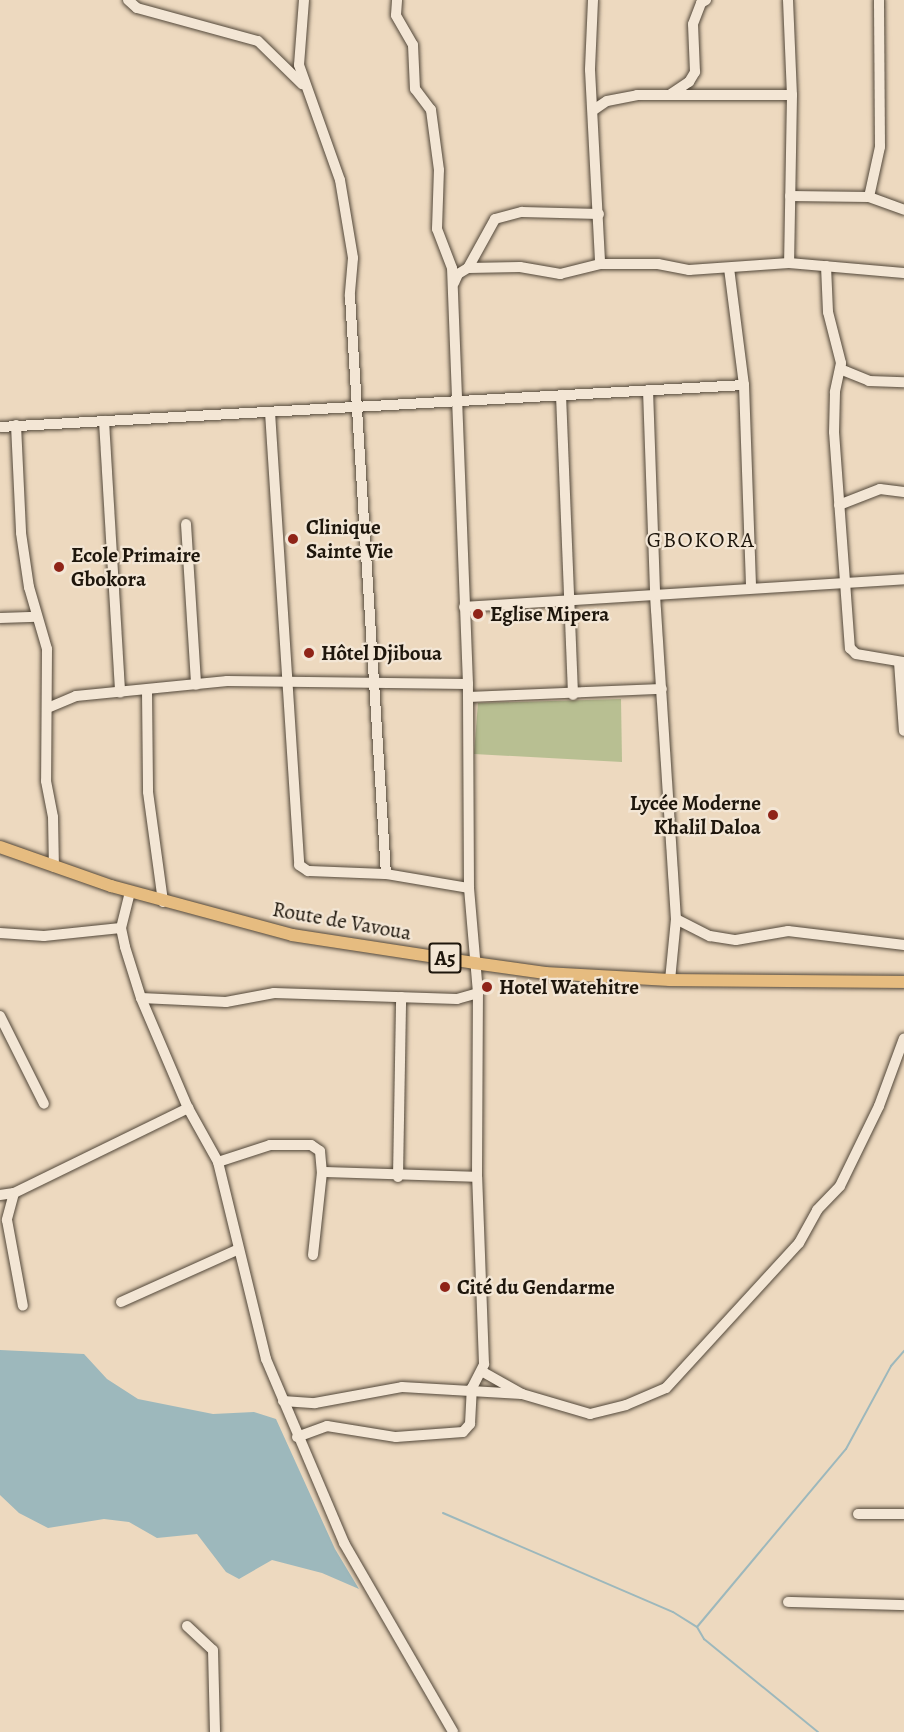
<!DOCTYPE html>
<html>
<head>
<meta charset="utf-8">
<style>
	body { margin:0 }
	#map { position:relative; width:904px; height:1732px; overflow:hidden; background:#edd9bf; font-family:Alegreya,serif }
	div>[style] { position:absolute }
	.green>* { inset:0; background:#b8bf92 }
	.water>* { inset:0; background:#9db8bc }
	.stream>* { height:2px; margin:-1px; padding:0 1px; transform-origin:1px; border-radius:1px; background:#9db8bc }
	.roads { filter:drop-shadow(0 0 2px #524739) drop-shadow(0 0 2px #524739) }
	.minor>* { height:10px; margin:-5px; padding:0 5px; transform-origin:5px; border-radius:5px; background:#f3e6d5 }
	.major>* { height:12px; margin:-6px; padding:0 6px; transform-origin:6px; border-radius:6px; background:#e6bc80 }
	.dots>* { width:16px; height:16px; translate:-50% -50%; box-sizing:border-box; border:3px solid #f3e6d5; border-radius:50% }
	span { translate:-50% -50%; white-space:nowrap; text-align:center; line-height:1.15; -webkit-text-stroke:4.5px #f3e6d5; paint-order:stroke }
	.shield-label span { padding:2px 4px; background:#f3e6d5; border:2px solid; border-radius:4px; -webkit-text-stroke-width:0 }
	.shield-label { font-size:20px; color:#1e160c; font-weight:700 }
	.poi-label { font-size:21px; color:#1e160c; font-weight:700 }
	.left { translate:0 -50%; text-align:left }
	.right { translate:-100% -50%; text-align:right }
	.street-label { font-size:21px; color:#1e160c }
	.neighbourhood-label { font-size:22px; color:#1e160c; letter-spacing:1.5px }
</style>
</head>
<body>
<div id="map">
	<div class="green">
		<div style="clip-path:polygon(621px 699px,622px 762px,474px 754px,478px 703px)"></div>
	</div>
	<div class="water">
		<div style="clip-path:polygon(0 1350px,84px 1354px,107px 1379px,138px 1399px,213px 1414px,254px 1412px,276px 1419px,335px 1549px,359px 1589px,322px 1573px,272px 1560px,239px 1579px,226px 1572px,197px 1534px,157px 1538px,129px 1522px,104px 1519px,48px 1528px,19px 1513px,0 1495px)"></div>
	</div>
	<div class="stream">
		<div style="left:443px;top:1513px;width:250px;rotate:23.3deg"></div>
		<div style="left:673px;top:1612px;width:28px;rotate:32deg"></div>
		<div style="left:697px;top:1627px;width:14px;rotate:60deg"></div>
		<div style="left:704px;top:1639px;width:147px;rotate:39.2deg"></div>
		<div style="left:697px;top:1627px;width:232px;rotate:-50.1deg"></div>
		<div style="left:846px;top:1449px;width:94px;rotate:-61.5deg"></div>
		<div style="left:891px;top:1366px;width:20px;rotate:-49deg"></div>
	</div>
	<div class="roads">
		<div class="minor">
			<div style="left:128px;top:0;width:12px;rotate:42deg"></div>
			<div style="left:137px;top:8px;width:125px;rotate:15.3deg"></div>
			<div style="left:258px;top:41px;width:62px;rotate:44.3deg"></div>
			<div style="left:304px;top:0;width:65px;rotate:94.4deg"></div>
			<div style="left:299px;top:65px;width:122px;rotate:70.4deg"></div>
			<div style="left:340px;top:180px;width:79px;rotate:80.5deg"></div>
			<div style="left:353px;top:258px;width:38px;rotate:95deg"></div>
			<div style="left:350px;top:296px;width:579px;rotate:86.44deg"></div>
			<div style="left:386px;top:874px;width:84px;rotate:9.6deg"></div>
			<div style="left:593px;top:0;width:70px;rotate:92.5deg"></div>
			<div style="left:590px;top:70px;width:194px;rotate:87deg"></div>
			<div style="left:788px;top:0;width:95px;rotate:87.6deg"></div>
			<div style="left:792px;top:95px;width:168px;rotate:91deg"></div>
			<div style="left:671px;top:94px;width:22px;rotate:-34deg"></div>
			<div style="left:689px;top:82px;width:12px;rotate:-59deg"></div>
			<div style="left:695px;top:72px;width:48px;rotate:-92.4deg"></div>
			<div style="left:693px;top:24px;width:22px;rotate:-69deg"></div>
			<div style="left:701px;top:3px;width:6px;rotate:-31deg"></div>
			<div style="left:595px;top:109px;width:14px;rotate:-34deg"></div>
			<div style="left:607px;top:101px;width:31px;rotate:-11deg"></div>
			<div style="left:637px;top:95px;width:155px"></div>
			<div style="left:790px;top:196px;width:79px;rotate:0.7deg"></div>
			<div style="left:869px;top:197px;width:37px;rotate:20deg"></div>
			<div style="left:869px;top:197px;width:51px;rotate:-77.6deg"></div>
			<div style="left:880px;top:147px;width:147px;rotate:-90.4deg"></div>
			<div style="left:826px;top:266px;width:46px;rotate:87.5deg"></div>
			<div style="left:828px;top:312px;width:53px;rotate:75.7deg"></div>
			<div style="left:841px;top:363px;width:30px;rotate:102deg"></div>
			<div style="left:835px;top:392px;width:40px;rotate:91.4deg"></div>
			<div style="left:834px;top:432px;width:217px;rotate:85.8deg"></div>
			<div style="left:850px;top:648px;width:8px;rotate:45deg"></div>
			<div style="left:856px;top:654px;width:49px;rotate:9.5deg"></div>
			<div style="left:468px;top:268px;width:56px;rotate:-61.1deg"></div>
			<div style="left:495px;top:219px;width:28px;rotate:-15deg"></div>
			<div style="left:522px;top:212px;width:77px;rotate:1.5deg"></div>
			<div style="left:729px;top:268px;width:118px;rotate:82.7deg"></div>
			<div style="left:744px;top:385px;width:202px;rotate:88deg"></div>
			<div style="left:454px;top:283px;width:10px;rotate:-66deg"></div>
			<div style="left:458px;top:274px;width:12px;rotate:-31deg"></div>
			<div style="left:468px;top:268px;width:52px;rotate:-1.1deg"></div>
			<div style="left:520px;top:267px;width:41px;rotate:9.9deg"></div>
			<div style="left:560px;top:274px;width:41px;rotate:-14deg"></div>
			<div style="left:600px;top:264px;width:58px"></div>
			<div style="left:658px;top:264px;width:32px;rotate:11deg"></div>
			<div style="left:689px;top:270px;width:100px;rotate:-4deg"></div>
			<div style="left:789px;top:263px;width:115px;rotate:5deg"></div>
			<div style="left:840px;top:369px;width:31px;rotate:22deg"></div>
			<div style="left:869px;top:381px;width:35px;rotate:2deg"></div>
			<div style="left:648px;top:390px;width:205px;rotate:88deg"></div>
			<div style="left:655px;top:595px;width:325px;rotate:86.3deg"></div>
			<div style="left:676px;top:919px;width:61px;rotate:95.6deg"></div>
			<div style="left:561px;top:395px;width:300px;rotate:87.7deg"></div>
			<div style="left:270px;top:412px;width:454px;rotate:86.3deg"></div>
			<div style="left:299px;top:865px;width:11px;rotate:34deg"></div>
			<div style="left:308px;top:871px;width:78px;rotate:2.2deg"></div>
			<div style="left:104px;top:421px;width:272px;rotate:86.6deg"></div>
			<div style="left:16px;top:425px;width:108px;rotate:87.3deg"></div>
			<div style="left:21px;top:533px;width:55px;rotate:81.6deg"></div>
			<div style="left:29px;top:587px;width:65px;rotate:73.8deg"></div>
			<div style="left:47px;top:649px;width:132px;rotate:90.4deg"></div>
			<div style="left:46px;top:781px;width:37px;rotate:79deg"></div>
			<div style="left:53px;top:817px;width:50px;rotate:88.9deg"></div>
			<div style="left:0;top:427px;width:745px;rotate:-3.23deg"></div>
			<div style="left:839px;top:505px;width:44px;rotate:-21.3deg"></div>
			<div style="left:880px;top:489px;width:24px;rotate:7deg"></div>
			<div style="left:186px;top:524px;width:161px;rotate:86.4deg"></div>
			<div style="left:464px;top:607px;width:441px;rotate:-3.6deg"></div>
			<div style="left:0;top:618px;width:37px;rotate:-2deg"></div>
			<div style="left:899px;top:662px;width:69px;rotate:85.9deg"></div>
			<div style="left:147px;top:691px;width:101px;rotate:89.4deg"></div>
			<div style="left:148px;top:792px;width:111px;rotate:82.2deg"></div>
			<div style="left:468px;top:697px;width:194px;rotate:-2.4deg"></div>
			<div style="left:50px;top:707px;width:28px;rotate:-23deg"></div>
			<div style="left:76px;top:696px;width:152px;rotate:-5.7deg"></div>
			<div style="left:227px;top:681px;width:241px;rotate:0.7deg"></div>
			<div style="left:130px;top:892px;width:37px;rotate:104deg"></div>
			<div style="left:121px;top:928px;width:19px;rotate:78deg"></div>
			<div style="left:125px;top:947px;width:53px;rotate:72.6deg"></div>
			<div style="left:141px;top:998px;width:120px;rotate:66.9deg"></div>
			<div style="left:188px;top:1108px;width:62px;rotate:60.9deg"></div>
			<div style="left:218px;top:1162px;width:203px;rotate:76.3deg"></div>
			<div style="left:266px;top:1359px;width:200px;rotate:67deg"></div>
			<div style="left:344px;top:1543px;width:218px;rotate:60deg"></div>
			<div style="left:676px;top:919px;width:38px;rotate:27deg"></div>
			<div style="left:710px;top:936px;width:26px;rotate:9deg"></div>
			<div style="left:736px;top:940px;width:53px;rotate:-9.8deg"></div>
			<div style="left:788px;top:931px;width:117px;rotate:6.9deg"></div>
			<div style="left:0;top:933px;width:44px;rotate:3.9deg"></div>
			<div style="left:44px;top:936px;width:77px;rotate:-5.9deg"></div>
			<div style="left:141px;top:998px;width:85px;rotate:2.7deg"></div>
			<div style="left:226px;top:1002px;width:49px;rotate:-10.6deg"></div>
			<div style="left:274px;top:993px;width:183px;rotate:1.9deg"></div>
			<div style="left:457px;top:999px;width:22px;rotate:-16deg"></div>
			<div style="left:0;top:1016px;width:98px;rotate:63.4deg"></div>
			<div style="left:218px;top:1162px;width:55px;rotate:-18.1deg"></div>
			<div style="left:270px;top:1145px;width:41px"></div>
			<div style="left:311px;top:1145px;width:11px;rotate:34deg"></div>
			<div style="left:320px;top:1151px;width:21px;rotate:85deg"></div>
			<div style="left:322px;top:1172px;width:155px;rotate:1.8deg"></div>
			<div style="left:398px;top:1177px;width:180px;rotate:-89deg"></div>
			<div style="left:14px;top:1193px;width:28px;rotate:105deg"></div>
			<div style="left:7px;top:1220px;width:87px;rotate:79.5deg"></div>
			<div style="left:0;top:1195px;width:14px;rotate:-8deg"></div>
			<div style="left:14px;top:1193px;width:194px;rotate:-26deg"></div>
			<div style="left:313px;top:1255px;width:83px;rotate:-83.8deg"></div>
			<div style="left:121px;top:1302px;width:129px;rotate:-24.2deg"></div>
			<div style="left:483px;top:1372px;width:45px;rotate:29.4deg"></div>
			<div style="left:522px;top:1394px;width:71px;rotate:16.4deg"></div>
			<div style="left:590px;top:1414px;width:37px;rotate:-14deg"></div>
			<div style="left:626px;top:1405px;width:43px;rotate:-23deg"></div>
			<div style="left:666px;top:1388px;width:197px;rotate:-47.5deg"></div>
			<div style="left:799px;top:1243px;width:38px;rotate:-61deg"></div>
			<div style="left:817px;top:1210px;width:33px;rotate:-46deg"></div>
			<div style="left:840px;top:1186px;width:89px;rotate:-64deg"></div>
			<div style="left:879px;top:1106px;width:72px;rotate:-69.8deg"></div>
			<div style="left:283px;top:1401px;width:32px;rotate:4deg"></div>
			<div style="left:315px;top:1403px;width:88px;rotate:-10.4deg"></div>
			<div style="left:402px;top:1387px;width:120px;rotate:3.3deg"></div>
			<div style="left:297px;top:1437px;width:32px;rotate:-20deg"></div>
			<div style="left:327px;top:1426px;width:70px;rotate:9.1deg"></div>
			<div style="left:396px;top:1437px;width:67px;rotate:-4.3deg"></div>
			<div style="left:463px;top:1432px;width:11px;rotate:-49deg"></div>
			<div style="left:470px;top:1424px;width:36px;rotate:-87deg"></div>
			<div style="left:472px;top:1388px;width:27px;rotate:-63deg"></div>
			<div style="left:484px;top:1364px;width:187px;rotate:-92.1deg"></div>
			<div style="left:477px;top:1177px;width:184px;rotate:-89.7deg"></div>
			<div style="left:478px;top:993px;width:105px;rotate:-94.9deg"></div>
			<div style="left:469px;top:888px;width:204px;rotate:-90.3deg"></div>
			<div style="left:468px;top:684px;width:416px;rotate:-92.2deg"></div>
			<div style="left:452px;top:268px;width:42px;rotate:-111deg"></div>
			<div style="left:437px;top:229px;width:59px;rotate:-88.1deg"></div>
			<div style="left:439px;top:170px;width:61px;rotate:-97.6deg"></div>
			<div style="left:431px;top:110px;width:26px;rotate:-127deg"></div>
			<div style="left:415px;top:89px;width:44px;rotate:-92.6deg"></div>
			<div style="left:413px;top:45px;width:34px;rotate:-120deg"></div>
			<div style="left:396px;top:15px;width:15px;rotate:-86deg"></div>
			<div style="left:858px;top:1514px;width:46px"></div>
			<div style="left:788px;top:1602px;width:116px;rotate:1.5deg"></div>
			<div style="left:187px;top:1626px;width:35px;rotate:43deg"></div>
			<div style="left:213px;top:1650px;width:82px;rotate:88.6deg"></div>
		</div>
		<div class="major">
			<div style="left:0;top:847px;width:118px;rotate:19.4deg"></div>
			<div style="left:111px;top:886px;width:188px;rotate:15.1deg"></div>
			<div style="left:292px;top:935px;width:184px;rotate:8.7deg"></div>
			<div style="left:474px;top:963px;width:72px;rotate:8deg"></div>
			<div style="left:545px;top:973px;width:125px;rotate:3.2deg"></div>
			<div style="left:670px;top:980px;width:234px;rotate:0.5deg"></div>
		</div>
	</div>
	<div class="dots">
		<div style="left:293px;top:539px;background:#8f2418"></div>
		<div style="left:59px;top:567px;background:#8f2418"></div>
		<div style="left:478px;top:614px;background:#8f2418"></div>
		<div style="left:309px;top:653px;background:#8f2418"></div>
		<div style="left:773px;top:815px;background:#8f2418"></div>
		<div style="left:487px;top:987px;background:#8f2418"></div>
		<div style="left:445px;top:1287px;background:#8f2418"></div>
	</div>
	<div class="shield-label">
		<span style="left:445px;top:958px">A5</span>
	</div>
	<div class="poi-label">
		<span class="left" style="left:306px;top:539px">Clinique<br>Sainte Vie</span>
		<span class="left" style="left:71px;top:567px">Ecole Primaire<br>Gbokora</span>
		<span class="left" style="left:490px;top:614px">Eglise Mipera</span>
		<span class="left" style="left:321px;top:653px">Hôtel Djiboua</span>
		<span class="right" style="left:761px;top:815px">Lycée Moderne<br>Khalil Daloa</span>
		<span class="left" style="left:499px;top:987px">Hotel Watehitre</span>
		<span class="left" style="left:457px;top:1287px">Cité du Gendarme</span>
	</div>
	<div class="street-label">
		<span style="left:342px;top:921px;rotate:10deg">Route de Vavoua</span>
	</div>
	<div class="neighbourhood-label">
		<span style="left:701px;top:541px">GBOKORA</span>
	</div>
</div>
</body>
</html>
